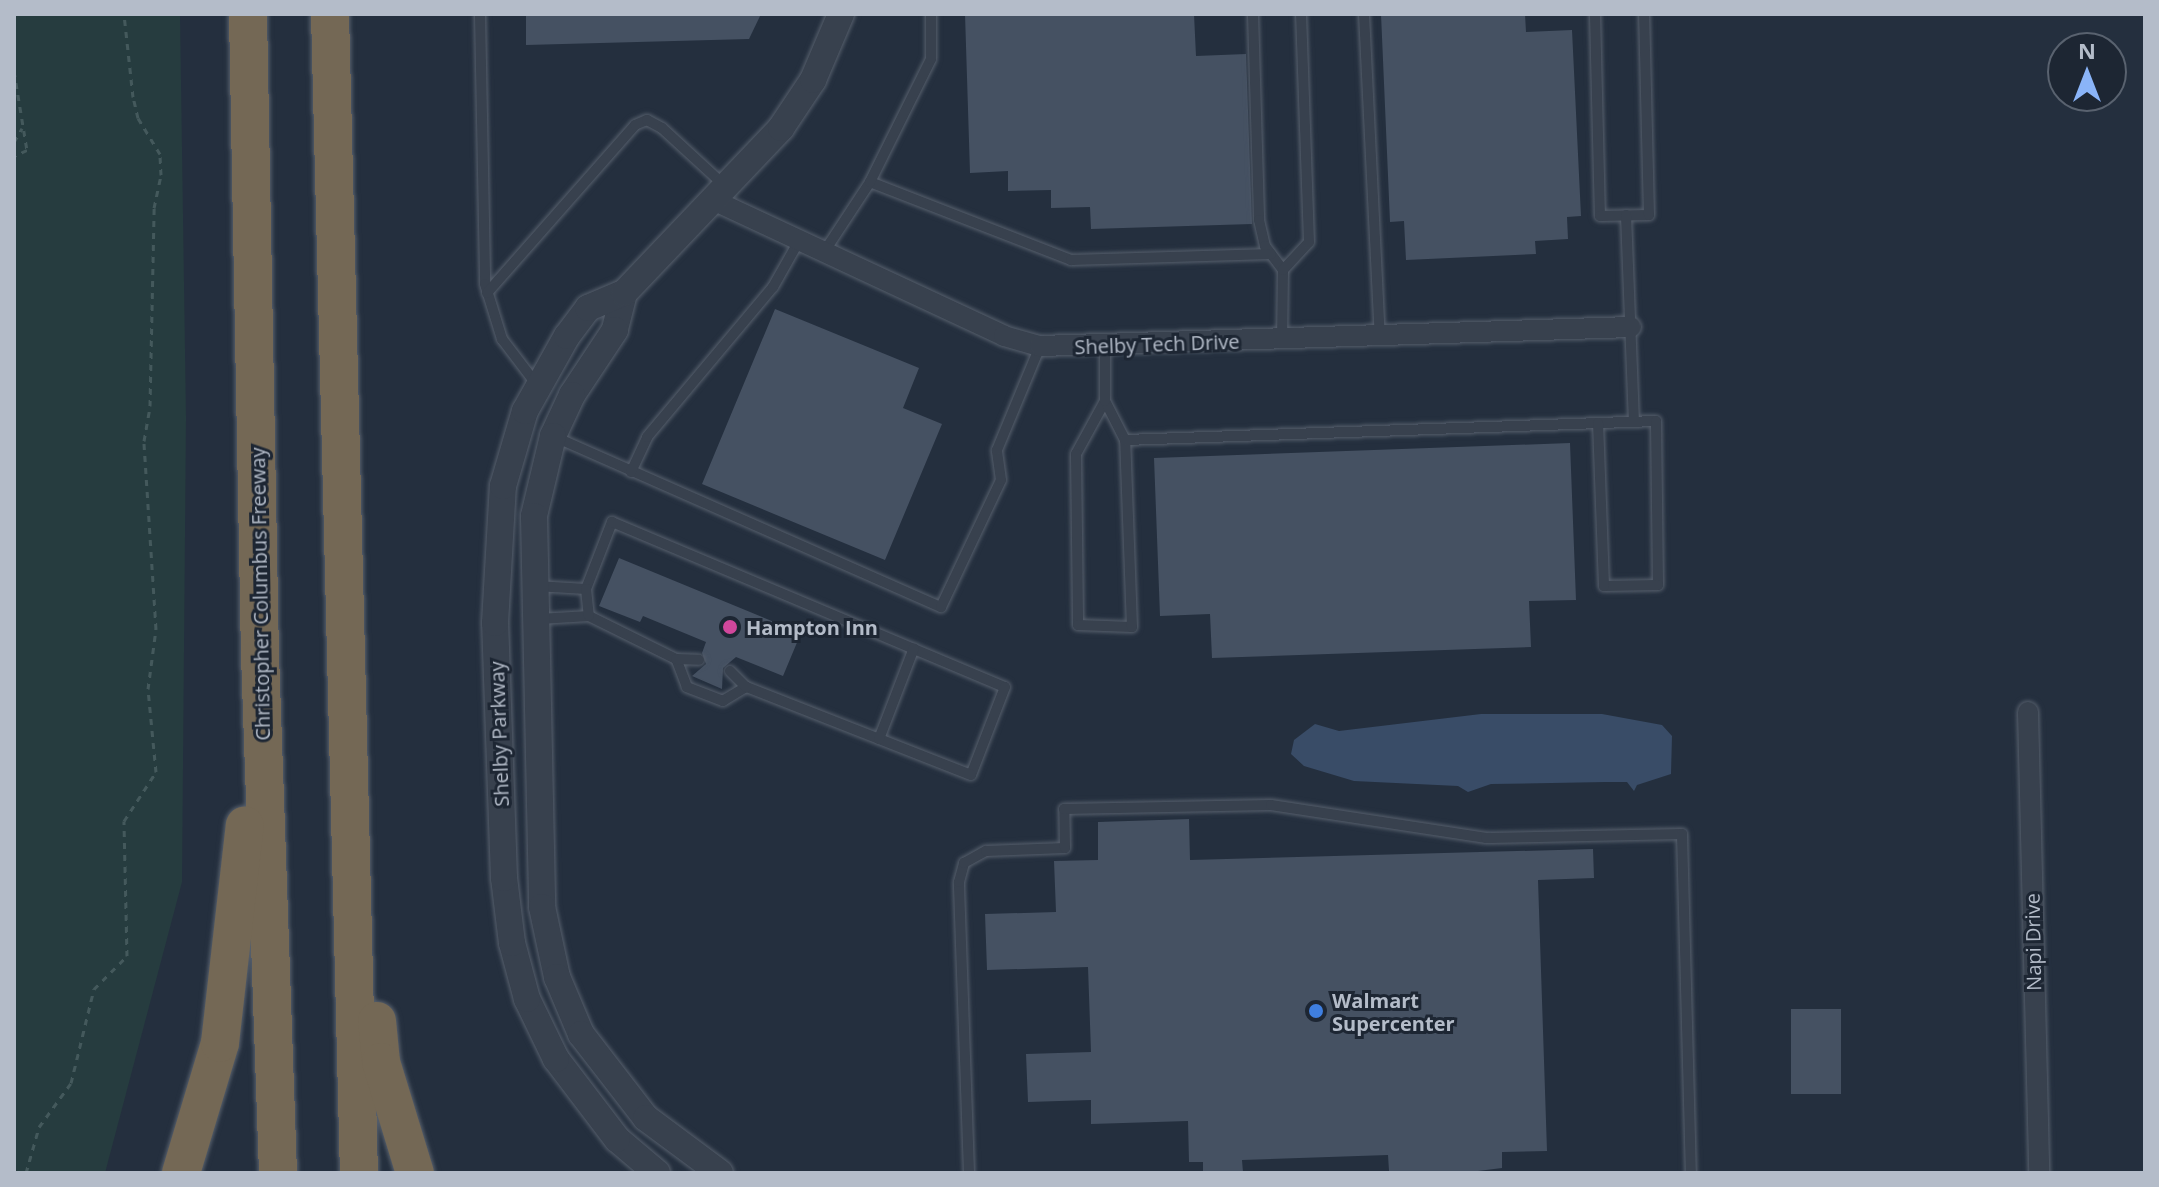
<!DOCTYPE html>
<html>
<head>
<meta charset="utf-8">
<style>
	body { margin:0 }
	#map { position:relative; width:2159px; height:1187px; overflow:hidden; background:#242f3e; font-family:"Open Sans",sans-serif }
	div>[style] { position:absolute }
	.green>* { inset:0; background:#263c3f }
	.water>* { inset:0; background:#394c67 }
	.building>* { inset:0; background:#455162; transform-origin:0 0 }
	.path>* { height:3px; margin-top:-1.5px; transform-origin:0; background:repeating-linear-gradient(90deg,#44595c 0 6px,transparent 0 12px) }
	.roads { filter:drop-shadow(0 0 2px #565f6c) drop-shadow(0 0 2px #565f6c) }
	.service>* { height:10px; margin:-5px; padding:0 5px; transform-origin:5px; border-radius:5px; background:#38414e }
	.minor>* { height:20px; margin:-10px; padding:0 10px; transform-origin:10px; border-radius:10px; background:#38414e }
	.tertiary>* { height:26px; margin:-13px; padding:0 13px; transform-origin:13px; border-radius:13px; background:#38414e }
	.motorway>* { height:38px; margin:-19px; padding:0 19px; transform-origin:19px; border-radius:19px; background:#746855 }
	.dots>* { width:22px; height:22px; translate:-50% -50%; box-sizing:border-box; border:4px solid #1d2633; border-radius:50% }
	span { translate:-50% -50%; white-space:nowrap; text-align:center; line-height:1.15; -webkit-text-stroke:6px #1d2633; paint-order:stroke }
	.street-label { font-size:20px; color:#b4bcc9 }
	.poi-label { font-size:20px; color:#b4bcc9; font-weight:700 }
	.left { translate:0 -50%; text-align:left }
	.frame { position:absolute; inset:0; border:16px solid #b4bcc9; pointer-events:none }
	.north { position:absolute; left:2047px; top:32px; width:80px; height:80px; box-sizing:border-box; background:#1d2633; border:2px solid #59626f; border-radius:50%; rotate:0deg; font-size:22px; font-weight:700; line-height:32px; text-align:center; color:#b4bcc9 }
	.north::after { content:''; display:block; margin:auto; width:28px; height:36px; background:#8ab4f8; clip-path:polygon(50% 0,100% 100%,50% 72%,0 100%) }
</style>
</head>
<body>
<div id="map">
	<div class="green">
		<div style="clip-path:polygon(14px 14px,180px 14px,186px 418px,182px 882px,105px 1173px,14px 1173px)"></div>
	</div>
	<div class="water">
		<div style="clip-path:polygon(1481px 714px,1602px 714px,1662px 725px,1672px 736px,1671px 774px,1637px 785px,1634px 791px,1627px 782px,1606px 782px,1491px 784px,1468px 792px,1458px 786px,1354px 781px,1304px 766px,1291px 754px,1294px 740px,1315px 724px,1339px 731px)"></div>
	</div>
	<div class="building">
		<div style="clip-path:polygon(526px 14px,761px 14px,749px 39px,526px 45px)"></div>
		<div style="clip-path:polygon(965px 14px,1194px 14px,1196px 56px,1246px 54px,1252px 224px,1091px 229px,1090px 207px,1051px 208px,1051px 190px,1008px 191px,1008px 171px,970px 173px)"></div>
		<div style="clip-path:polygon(1381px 14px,1525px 14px,1526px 32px,1572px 30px,1581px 216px,1567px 217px,1568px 239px,1535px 241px,1536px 254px,1406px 260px,1404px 221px,1390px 222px)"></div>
		<div style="clip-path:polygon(775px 309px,919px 368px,903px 408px,942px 424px,885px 560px,702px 484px)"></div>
		<div style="clip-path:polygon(1570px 443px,1576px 600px,1529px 601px,1531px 647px,1212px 658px,1210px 614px,1160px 616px,1154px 458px)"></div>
		<div style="clip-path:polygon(619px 558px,801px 633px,783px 676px,736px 657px,723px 668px,722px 689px,692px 676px,706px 664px,702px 653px,706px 642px,643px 616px,640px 622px,599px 606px)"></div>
		<div style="clip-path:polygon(1189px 819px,1190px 860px,1593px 849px,1594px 878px,1538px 880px,1547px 1151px,1502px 1152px,1502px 1168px,1462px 1173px,1389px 1171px,1388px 1155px,1242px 1160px,1243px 1172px,1203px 1172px,1203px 1162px,1189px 1162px,1188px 1121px,1091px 1124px,1091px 1100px,1028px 1102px,1026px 1054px,1091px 1052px,1088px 967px,987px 970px,985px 914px,1056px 912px,1054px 861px,1098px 860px,1098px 822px)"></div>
		<div style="left:1791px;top:1009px;width:50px;height:85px"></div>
	</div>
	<div class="path">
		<div style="left:14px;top:71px;width:80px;rotate:80.7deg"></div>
		<div style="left:27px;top:150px;width:14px;rotate:155deg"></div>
		<div style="left:14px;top:142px;width:16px;rotate:-60deg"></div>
		<div style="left:26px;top:1173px;width:48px;rotate:-74.2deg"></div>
		<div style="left:39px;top:1127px;width:54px;rotate:-54deg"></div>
		<div style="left:71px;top:1083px;width:97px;rotate:-76.3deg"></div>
		<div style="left:94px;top:989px;width:47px;rotate:-45deg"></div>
		<div style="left:127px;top:956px;width:135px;rotate:-91.3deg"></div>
		<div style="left:124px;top:821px;width:59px;rotate:-56.9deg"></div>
		<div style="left:156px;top:772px;width:83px;rotate:-95.5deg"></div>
		<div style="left:148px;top:689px;width:61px;rotate:-82.4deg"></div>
		<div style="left:156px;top:629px;width:188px;rotate:-93.7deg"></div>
		<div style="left:144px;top:441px;width:36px;rotate:-80deg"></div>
		<div style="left:150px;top:406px;width:198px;rotate:-88.8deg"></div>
		<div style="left:154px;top:208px;width:34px;rotate:-78deg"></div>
		<div style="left:161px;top:175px;width:21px;rotate:-93deg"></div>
		<div style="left:160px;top:154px;width:42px;rotate:-121.4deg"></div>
		<div style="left:138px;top:118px;width:22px;rotate:-103deg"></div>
		<div style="left:133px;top:97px;width:83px;rotate:-96.2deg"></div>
	</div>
	<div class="roads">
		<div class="service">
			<div style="left:480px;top:14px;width:270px;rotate:88.9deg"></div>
			<div style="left:485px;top:284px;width:58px;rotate:72.8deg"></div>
			<div style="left:502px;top:339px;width:58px;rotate:52.7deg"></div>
			<div style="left:1253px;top:14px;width:206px;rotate:88.3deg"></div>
			<div style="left:1259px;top:220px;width:27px;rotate:77deg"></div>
			<div style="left:1265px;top:246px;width:30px;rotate:53deg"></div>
			<div style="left:1283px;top:270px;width:70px;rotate:90.8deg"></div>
			<div style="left:1364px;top:14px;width:322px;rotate:87.2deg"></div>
			<div style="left:1595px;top:14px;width:202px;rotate:88.6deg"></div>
			<div style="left:1600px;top:216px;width:49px;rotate:-1.2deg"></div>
			<div style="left:1649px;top:215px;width:201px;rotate:-91.4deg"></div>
			<div style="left:870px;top:182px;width:216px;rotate:21.2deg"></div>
			<div style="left:1071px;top:260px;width:200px;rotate:-1.7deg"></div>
			<div style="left:1626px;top:215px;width:206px;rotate:87.8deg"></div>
			<div style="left:826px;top:249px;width:80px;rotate:-56.7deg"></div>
			<div style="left:870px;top:182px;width:137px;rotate:-63.6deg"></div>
			<div style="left:931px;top:59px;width:45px;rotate:-90deg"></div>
			<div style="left:1283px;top:270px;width:38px;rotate:-47deg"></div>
			<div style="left:1309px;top:242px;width:228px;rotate:-92deg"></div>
			<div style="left:487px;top:293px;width:224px;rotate:-48.6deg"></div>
			<div style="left:635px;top:125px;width:13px;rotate:-23deg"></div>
			<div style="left:647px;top:120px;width:17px;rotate:28deg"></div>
			<div style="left:662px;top:128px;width:84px;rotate:42.6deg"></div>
			<div style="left:1105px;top:401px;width:60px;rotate:118.7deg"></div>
			<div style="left:1076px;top:454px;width:171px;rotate:89.3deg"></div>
			<div style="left:1078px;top:625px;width:54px;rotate:2.1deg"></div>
			<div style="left:1132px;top:627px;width:187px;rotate:-92.1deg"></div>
			<div style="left:1125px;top:440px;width:44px;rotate:-117.1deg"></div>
			<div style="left:1105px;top:401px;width:54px;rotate:-90deg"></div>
			<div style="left:555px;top:437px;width:422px;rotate:23.8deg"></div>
			<div style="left:941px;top:607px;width:140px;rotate:-64.7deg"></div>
			<div style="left:1001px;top:480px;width:30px;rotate:-98deg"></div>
			<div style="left:997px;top:450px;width:113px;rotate:-67.5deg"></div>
			<div style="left:1125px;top:440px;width:531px;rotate:-2.05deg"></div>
			<div style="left:1656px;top:421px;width:164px;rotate:89.3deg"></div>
			<div style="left:1658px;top:585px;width:54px;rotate:178.9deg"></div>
			<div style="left:1604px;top:586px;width:163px;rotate:-92.1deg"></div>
			<div style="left:631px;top:472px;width:38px;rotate:-65deg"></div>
			<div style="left:647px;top:437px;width:196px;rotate:-50deg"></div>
			<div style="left:773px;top:287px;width:55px;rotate:-60.6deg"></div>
			<div style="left:536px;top:586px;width:50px;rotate:3.4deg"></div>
			<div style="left:586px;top:589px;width:72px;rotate:-68.8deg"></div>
			<div style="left:612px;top:522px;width:426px;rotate:22.8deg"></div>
			<div style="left:1005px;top:687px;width:94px;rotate:111.1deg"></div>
			<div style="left:971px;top:775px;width:242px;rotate:-158.6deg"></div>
			<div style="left:746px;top:687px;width:27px;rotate:149deg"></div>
			<div style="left:723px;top:701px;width:39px;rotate:-159deg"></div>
			<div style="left:687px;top:687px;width:30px;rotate:-111deg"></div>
			<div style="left:676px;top:659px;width:97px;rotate:-153.7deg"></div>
			<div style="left:589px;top:616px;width:50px;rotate:176.6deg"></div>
			<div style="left:586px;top:589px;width:27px;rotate:84deg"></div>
			<div style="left:676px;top:659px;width:23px;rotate:2deg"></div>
			<div style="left:730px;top:671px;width:23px;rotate:45deg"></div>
			<div style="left:879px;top:739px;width:97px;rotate:-69deg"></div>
			<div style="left:969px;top:1173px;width:291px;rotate:-92deg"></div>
			<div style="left:959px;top:882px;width:20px;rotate:-75deg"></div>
			<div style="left:964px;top:863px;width:25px;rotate:-29deg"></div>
			<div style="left:986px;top:851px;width:79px;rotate:-2.2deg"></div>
			<div style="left:1065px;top:848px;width:39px;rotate:-91deg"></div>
			<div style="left:1064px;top:809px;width:207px;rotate:-1.1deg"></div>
			<div style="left:1271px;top:805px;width:218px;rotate:8.7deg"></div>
			<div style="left:1486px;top:838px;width:196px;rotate:-1.2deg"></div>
			<div style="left:1682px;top:834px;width:339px;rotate:88.5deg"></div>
		</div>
		<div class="minor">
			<div style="left:713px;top:200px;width:321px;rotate:25deg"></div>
			<div style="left:1004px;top:336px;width:37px;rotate:16deg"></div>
			<div style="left:1040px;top:346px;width:591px;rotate:-1.84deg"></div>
			<div style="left:2028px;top:712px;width:461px;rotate:88.6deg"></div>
		</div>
		<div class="tertiary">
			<div style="left:624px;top:293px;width:38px;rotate:104deg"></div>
			<div style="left:615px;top:330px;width:78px;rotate:123.5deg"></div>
			<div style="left:572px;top:395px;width:45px;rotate:114.9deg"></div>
			<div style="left:553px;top:436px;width:82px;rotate:103.4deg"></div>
			<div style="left:534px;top:516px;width:391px;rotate:88.8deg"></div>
			<div style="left:542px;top:907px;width:72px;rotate:77.9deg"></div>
			<div style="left:557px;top:977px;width:62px;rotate:67.2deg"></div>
			<div style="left:581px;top:1034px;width:106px;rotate:52.3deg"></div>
			<div style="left:646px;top:1118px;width:92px;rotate:36.6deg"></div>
			<div style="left:657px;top:1173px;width:52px;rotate:-139.6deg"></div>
			<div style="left:617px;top:1139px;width:101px;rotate:-127.3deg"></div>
			<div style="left:556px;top:1059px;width:67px;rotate:-115.8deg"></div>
			<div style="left:527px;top:999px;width:58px;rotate:-105deg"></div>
			<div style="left:512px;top:943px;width:65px;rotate:-97deg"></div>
			<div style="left:504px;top:878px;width:255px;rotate:-92deg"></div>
			<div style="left:495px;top:623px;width:137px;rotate:-86.7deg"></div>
			<div style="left:503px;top:486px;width:78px;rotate:-73.7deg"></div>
			<div style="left:525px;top:411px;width:86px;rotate:-60.8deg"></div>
			<div style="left:567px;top:336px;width:35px;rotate:-53deg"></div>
			<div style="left:588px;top:308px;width:39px;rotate:-23deg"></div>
			<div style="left:624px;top:293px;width:228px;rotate:-46.4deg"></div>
			<div style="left:781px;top:128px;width:58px;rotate:-56.3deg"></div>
			<div style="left:813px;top:80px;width:72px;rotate:-67deg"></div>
		</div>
		<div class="motorway">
			<div style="left:248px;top:14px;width:641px;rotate:88.93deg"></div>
			<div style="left:260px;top:655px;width:518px;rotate:88.01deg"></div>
			<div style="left:330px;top:14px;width:1159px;rotate:88.57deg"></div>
			<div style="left:377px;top:1021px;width:41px;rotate:84.4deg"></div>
			<div style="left:381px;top:1062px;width:116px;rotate:73deg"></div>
			<div style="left:181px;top:1173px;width:136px;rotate:-73.3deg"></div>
			<div style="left:220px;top:1043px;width:219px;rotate:-83.5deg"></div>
		</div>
	</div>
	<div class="dots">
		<div style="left:730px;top:627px;background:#d1479c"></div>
		<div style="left:1316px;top:1011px;background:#3f7fe0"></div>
	</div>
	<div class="street-label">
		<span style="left:1157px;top:344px;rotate:-2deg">Shelby Tech Drive</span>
		<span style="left:260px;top:594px;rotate:-91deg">Christopher Columbus Freeway</span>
		<span style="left:499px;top:734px;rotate:-92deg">Shelby Parkway</span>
		<span style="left:2033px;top:942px;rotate:-91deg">Napi Drive</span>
	</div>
	<div class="poi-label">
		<span class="left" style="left:746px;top:627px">Hampton Inn</span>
		<span class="left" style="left:1332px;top:1012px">Walmart<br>Supercenter</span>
	</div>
	<div class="frame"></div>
	<div class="north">N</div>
</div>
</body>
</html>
